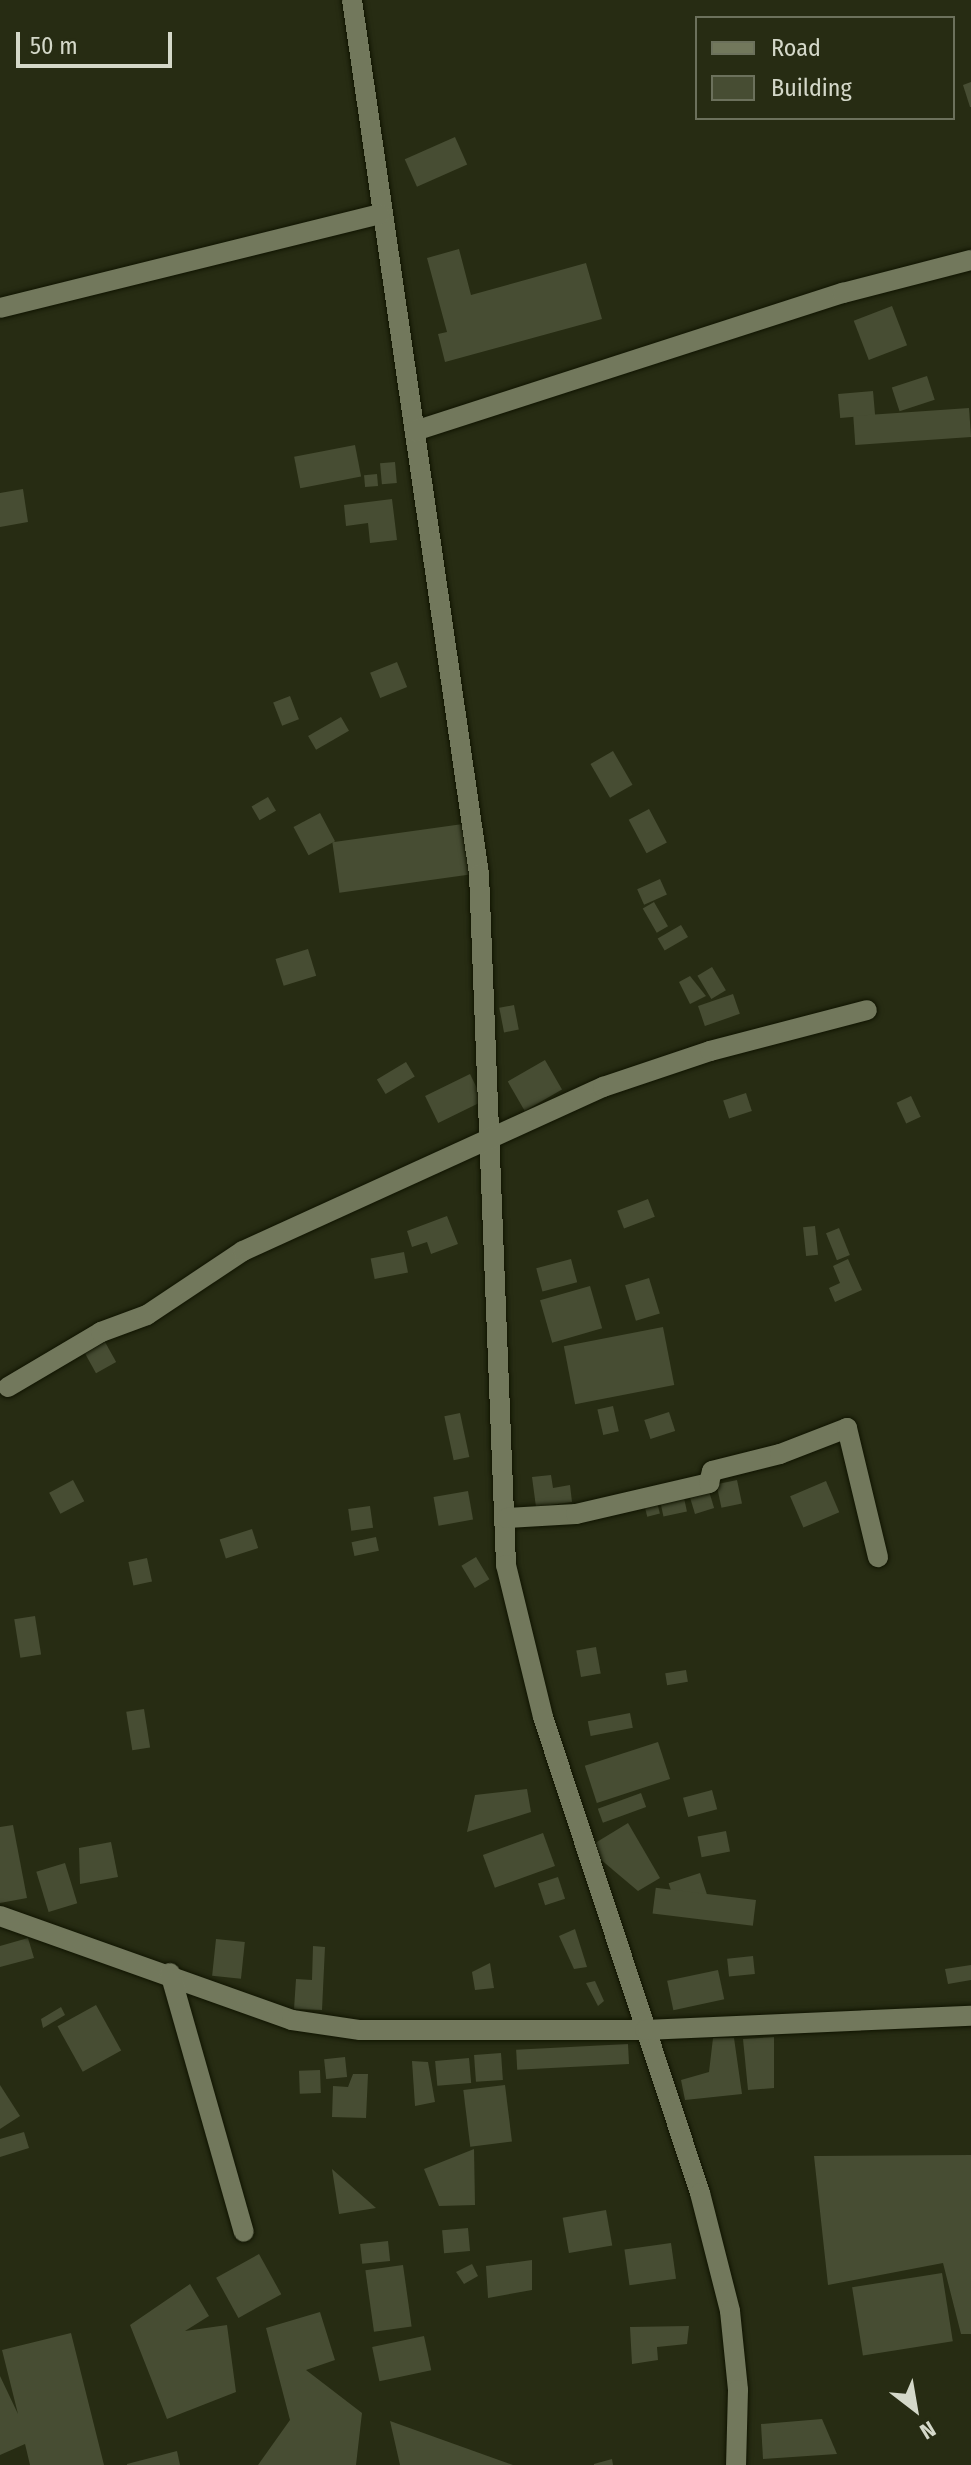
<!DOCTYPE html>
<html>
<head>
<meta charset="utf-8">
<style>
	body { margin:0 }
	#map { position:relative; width:971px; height:2465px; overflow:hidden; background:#272c13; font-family:"Fira Sans Condensed",sans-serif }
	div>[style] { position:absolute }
	.building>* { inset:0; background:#474d33; transform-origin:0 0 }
	.roads { filter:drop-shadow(0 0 2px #101400) drop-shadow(0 0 2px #101400) }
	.street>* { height:20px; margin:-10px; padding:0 10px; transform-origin:10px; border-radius:10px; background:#72785c }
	span { translate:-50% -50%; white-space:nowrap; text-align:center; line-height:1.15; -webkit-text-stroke:7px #272c13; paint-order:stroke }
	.legend { position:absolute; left:695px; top:16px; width:260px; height:104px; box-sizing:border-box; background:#272c13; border:2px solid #6c715c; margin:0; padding:10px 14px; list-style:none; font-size:24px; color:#d4d8c9 }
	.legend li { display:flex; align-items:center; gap:16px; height:40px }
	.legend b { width:40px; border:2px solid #6c715c }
	.north { position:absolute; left:875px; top:2369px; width:80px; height:80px; -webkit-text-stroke:6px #272c13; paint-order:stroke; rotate:149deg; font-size:22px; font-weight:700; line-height:32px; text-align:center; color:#d4d8c9 }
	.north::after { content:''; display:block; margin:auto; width:28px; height:36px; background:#d4d8c9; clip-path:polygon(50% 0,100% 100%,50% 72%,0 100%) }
	.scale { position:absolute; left:16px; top:32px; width:156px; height:36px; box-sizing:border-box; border:4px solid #d4d8c9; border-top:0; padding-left:10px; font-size:24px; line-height:28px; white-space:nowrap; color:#d4d8c9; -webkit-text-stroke:6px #272c13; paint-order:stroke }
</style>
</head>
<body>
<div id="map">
	<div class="building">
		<div style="clip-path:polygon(971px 82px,971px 107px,970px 107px,963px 85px)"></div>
		<div style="left:455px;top:137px;width:30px;height:55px;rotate:66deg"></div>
		<div style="clip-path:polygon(459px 249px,471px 295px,586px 263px,602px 319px,445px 362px,438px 334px,447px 332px,427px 258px)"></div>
		<div style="left:892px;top:306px;width:42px;height:41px;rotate:69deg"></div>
		<div style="left:927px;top:376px;width:25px;height:37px;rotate:72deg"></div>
		<div style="left:873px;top:391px;width:24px;height:35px;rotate:85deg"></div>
		<div style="left:969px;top:408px;width:29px;height:116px;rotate:86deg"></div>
		<div style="left:355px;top:445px;width:32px;height:62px;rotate:79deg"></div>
		<div style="left:395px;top:462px;width:21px;height:15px;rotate:85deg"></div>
		<div style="left:377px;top:474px;width:12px;height:13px;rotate:85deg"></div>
		<div style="clip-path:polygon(23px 489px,28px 522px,0 527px,0 493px)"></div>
		<div style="clip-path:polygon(392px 499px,397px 540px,370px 543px,368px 523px,346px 526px,344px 505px)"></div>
		<div style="left:397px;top:662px;width:27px;height:29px;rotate:68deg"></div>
		<div style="left:290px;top:696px;width:25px;height:18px;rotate:69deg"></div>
		<div style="left:341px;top:717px;width:16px;height:38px;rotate:60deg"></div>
		<div style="left:613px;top:751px;width:39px;height:26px;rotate:60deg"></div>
		<div style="left:268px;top:797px;width:16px;height:19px;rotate:60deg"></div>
		<div style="left:649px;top:809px;width:38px;height:23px;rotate:62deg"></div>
		<div style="left:320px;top:813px;width:32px;height:30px;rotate:62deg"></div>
		<div style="left:470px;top:823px;width:51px;height:139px;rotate:82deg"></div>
		<div style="left:660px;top:879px;width:17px;height:25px;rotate:66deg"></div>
		<div style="left:654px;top:902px;width:28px;height:13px;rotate:60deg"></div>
		<div style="left:681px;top:925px;width:14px;height:27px;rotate:60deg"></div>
		<div style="left:308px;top:949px;width:28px;height:34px;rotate:73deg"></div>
		<div style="left:712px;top:967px;width:27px;height:17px;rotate:59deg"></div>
		<div style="clip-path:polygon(690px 976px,706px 996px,690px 1004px,679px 982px)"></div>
		<div style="left:733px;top:994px;width:21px;height:37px;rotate:71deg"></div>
		<div style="left:514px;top:1005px;width:25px;height:15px;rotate:79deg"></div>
		<div style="left:545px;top:1060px;width:34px;height:43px;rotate:60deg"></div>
		<div style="left:406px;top:1062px;width:17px;height:34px;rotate:59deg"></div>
		<div style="left:470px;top:1074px;width:30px;height:50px;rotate:64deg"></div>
		<div style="left:746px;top:1093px;width:19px;height:24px;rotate:72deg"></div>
		<div style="left:911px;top:1096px;width:23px;height:16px;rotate:65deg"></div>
		<div style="left:648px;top:1199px;width:19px;height:33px;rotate:69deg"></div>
		<div style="clip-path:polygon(447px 1216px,458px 1244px,431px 1254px,427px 1242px,412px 1247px,407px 1231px)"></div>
		<div style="left:815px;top:1226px;width:29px;height:12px;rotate:84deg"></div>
		<div style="left:839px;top:1228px;width:29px;height:14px;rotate:68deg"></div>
		<div style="left:404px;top:1252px;width:21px;height:34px;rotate:79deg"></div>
		<div style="left:571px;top:1259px;width:24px;height:36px;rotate:75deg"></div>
		<div style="clip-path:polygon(848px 1259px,862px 1290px,835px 1302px,829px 1288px,840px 1283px,833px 1266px)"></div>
		<div style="left:649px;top:1278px;width:37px;height:25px;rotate:73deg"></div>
		<div style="left:590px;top:1286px;width:44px;height:52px;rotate:74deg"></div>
		<div style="left:663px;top:1327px;width:59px;height:101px;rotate:79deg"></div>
		<div style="left:105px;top:1342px;width:23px;height:23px;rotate:61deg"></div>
		<div style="left:613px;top:1406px;width:26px;height:16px;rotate:77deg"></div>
		<div style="left:669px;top:1412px;width:20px;height:26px;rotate:72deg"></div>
		<div style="left:460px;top:1413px;width:45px;height:16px;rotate:78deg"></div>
		<div style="clip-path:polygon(551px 1475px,553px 1488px,570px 1485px,572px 1502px,536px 1507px,532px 1477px)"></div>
		<div style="left:73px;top:1480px;width:24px;height:27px;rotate:62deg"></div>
		<div style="left:737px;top:1480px;width:24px;height:21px;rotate:78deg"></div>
		<div style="left:826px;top:1481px;width:34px;height:39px;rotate:67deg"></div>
		<div style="left:708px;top:1488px;width:21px;height:20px;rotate:73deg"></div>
		<div style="left:468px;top:1491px;width:29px;height:35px;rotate:80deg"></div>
		<div style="left:683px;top:1493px;width:19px;height:24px;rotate:78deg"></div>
		<div style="left:656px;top:1498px;width:16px;height:13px;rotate:76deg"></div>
		<div style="left:370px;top:1506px;width:22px;height:22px;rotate:82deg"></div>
		<div style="left:252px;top:1529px;width:20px;height:34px;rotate:72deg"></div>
		<div style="left:376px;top:1537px;width:14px;height:25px;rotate:78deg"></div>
		<div style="left:476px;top:1557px;width:26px;height:17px;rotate:59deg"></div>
		<div style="left:147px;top:1558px;width:24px;height:19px;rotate:78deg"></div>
		<div style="left:35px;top:1616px;width:39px;height:21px;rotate:81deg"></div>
		<div style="left:596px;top:1647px;width:27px;height:20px;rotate:80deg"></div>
		<div style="left:686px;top:1670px;width:12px;height:21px;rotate:81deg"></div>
		<div style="left:144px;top:1709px;width:39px;height:18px;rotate:81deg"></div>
		<div style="left:630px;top:1713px;width:15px;height:43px;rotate:79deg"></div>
		<div style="left:658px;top:1742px;width:39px;height:77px;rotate:72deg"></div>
		<div style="clip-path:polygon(527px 1789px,531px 1812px,467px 1832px,475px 1795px)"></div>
		<div style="left:712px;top:1790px;width:20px;height:30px;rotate:75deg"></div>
		<div style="left:641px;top:1793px;width:15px;height:46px;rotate:70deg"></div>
		<div style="clip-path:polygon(628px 1823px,660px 1878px,638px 1891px,587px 1848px)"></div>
		<div style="clip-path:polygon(13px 1825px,27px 1898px,0 1903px,0 1827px)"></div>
		<div style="left:726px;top:1831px;width:21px;height:29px;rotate:79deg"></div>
		<div style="left:543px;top:1833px;width:35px;height:64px;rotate:70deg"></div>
		<div style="clip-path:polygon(111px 1842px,118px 1877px,80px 1884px,79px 1848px)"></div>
		<div style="left:65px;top:1863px;width:42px;height:30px;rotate:73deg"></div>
		<div style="left:700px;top:1873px;width:22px;height:33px;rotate:72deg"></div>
		<div style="left:558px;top:1877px;width:23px;height:21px;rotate:72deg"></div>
		<div style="left:756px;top:1900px;width:26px;height:101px;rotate:97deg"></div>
		<div style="clip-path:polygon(575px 1929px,587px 1967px,574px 1969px,559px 1936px)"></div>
		<div style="clip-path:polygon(28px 1938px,34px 1958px,0 1967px,0 1946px)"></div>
		<div style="left:216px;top:1939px;width:29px;height:37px;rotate:6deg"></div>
		<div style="clip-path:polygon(313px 1946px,325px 1947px,322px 2010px,294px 2009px,296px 1979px,312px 1980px)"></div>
		<div style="left:753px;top:1956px;width:18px;height:26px;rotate:84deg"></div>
		<div style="clip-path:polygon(490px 1963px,494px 1988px,475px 1990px,472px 1972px)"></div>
		<div style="clip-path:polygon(971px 1965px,971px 1980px,948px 1984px,945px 1969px)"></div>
		<div style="left:718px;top:1970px;width:30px;height:52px;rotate:78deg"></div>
		<div style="clip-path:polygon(595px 1981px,604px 2001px,598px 2006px,586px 1983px)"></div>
		<div style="left:96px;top:2005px;width:52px;height:44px;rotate:61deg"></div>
		<div style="clip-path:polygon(61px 2007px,65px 2015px,43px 2028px,41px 2019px)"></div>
		<div style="clip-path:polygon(774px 2037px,774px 2088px,748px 2090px,743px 2039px)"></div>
		<div style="clip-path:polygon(713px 2038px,734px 2038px,742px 2094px,685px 2100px,681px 2080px,709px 2072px)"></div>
		<div style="left:628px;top:2044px;width:20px;height:112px;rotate:87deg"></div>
		<div style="left:501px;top:2053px;width:27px;height:27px;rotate:86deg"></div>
		<div style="left:345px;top:2057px;width:20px;height:21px;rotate:84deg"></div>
		<div style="left:469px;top:2058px;width:25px;height:34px;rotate:85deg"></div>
		<div style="clip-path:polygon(412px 2061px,428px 2062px,435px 2102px,415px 2106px)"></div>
		<div style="left:320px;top:2070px;width:23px;height:21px;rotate:88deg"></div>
		<div style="clip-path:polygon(353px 2074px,368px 2074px,366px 2118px,332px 2117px,333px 2086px,348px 2087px)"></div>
		<div style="clip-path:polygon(0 2085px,20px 2116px,0 2129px)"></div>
		<div style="left:505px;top:2085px;width:57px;height:42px;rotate:83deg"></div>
		<div style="clip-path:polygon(24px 2132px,29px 2148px,0 2157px,0 2139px)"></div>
		<div style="clip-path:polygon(474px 2149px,475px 2205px,439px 2206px,424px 2169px)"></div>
		<div style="clip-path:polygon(971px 2155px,971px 2334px,961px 2334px,943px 2263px,828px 2285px,814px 2156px)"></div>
		<div style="clip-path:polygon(332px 2169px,376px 2208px,339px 2214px)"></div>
		<div style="left:606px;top:2210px;width:36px;height:44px;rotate:80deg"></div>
		<div style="left:468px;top:2228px;width:23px;height:26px;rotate:85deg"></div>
		<div style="left:388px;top:2241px;width:20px;height:28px;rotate:84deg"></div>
		<div style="left:671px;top:2243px;width:36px;height:47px;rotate:82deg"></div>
		<div style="left:259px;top:2254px;width:46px;height:49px;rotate:61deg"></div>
		<div style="clip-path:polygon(532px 2260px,532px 2290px,488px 2298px,486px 2266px)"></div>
		<div style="clip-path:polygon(472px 2264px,478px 2276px,464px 2284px,456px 2272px)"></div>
		<div style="left:403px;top:2265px;width:62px;height:38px;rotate:82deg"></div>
		<div style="left:942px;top:2273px;width:69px;height:91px;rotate:81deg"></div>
		<div style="clip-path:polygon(190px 2284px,209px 2316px,185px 2331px,227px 2325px,236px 2392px,167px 2419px,130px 2325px)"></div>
		<div style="clip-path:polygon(320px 2312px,335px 2360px,306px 2370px,362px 2413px,356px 2465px,258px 2465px,290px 2420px,266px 2328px)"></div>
		<div style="clip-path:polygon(689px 2326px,687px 2344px,657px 2347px,658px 2360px,632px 2364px,630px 2327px)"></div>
		<div style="clip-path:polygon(71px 2333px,104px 2465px,30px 2465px,25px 2444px,0 2455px,0 2376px,18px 2414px,2px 2350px)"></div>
		<div style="left:424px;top:2336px;width:35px;height:53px;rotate:78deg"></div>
		<div style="clip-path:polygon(822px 2419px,837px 2454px,763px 2459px,761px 2424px)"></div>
		<div style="clip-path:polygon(390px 2421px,513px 2465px,400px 2465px)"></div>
		<div style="clip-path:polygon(177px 2451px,180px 2465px,127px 2465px,127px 2464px)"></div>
		<div style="clip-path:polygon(612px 2459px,613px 2465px,594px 2465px,594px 2464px)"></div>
	</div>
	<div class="roads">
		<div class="street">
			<div style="left:352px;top:0;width:883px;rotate:81.73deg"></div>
			<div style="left:479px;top:874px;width:692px;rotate:87.76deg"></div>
			<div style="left:506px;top:1565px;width:156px;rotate:76.3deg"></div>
			<div style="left:543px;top:1717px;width:501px;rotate:71.75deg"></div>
			<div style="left:700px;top:2193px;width:122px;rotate:75.7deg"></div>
			<div style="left:730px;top:2311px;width:79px;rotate:84.2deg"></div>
			<div style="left:738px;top:2390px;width:75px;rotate:91.5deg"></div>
			<div style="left:0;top:308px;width:391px;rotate:-13.9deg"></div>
			<div style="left:415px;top:431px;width:450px;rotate:-17.9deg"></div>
			<div style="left:843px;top:293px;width:132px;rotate:-14.5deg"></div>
			<div style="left:8px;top:1387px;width:108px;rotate:-30.6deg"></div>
			<div style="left:101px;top:1332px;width:49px;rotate:-20.3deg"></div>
			<div style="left:147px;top:1315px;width:115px;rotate:-33.7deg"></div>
			<div style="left:243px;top:1251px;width:396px;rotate:-24.5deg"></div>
			<div style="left:603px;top:1087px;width:113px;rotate:-18.6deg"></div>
			<div style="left:710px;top:1051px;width:162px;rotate:-14.6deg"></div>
			<div style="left:507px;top:1518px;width:69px;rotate:-3.3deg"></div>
			<div style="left:576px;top:1514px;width:137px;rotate:-13.1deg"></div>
			<div style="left:709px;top:1483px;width:12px;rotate:-76deg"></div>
			<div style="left:712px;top:1471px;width:70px;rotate:-14deg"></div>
			<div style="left:780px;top:1454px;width:72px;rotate:-21.2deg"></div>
			<div style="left:847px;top:1428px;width:133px;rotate:76.5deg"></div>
			<div style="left:0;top:1916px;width:310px;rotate:19.6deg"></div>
			<div style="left:292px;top:2020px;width:69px;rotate:8.4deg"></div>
			<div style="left:360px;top:2030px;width:285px"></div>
			<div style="left:645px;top:2030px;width:326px;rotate:-2.5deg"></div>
			<div style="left:170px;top:1973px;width:269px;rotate:74.1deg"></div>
		</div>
	</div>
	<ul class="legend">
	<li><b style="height:10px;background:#72785c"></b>Road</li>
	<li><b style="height:22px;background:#474d33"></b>Building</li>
	</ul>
	<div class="north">N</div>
	<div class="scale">50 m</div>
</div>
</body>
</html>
